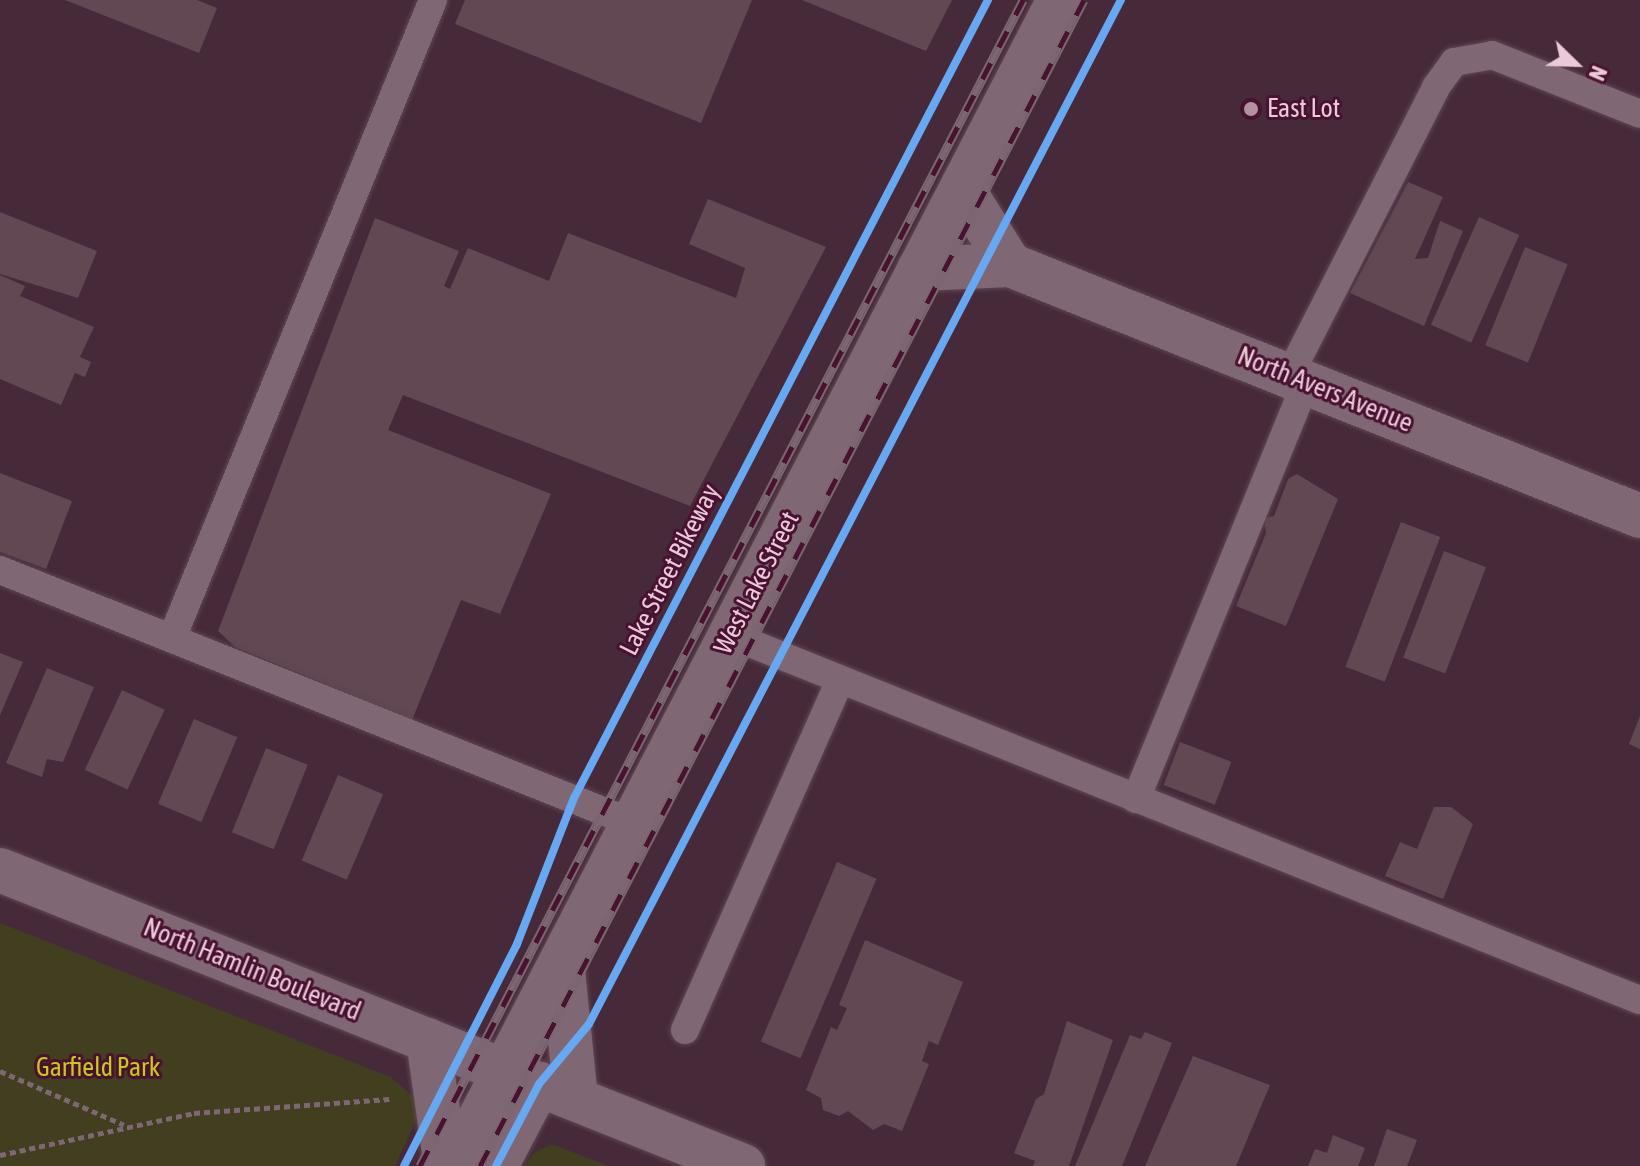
<!DOCTYPE html>
<html>
<head>
<meta charset="utf-8">
<style>
	body { margin:0 }
	#map { position:relative; width:1640px; height:1166px; overflow:hidden; background:#462a3a; font-family:"Asap Condensed",sans-serif }
	div>[style] { position:absolute }
	.green>* { inset:0; background:#423e20 }
	.building>* { inset:0; background:#624852; transform-origin:0 0 }
	.path>* { height:5px; margin-top:-2.5px; transform-origin:0; background:repeating-linear-gradient(90deg,#7d6773 0 6px,transparent 0 10px) }
	.roads { filter:drop-shadow(0 0 2px #604655) drop-shadow(0 0 2px #604655) }
	.lane>* { height:28px; margin:-14px; padding:0 14px; transform-origin:14px; border-radius:14px; background:#806774 }
	.street>* { height:44px; margin:-22px; padding:0 22px; transform-origin:22px; border-radius:22px; background:#806774 }
	.secondary>* { height:44px; margin:-22px; padding:0 22px; transform-origin:22px; border-radius:22px; background:#806774 }
	.rail>* { height:9px; margin-top:-4.5px; transform-origin:0; background:repeating-linear-gradient(90deg,#481230 0 18px,#7c6671 0 36px); box-sizing:border-box; border-block:2px solid #7c6671 }
	.cycleway>* { height:8px; margin:-4px; padding:0 4px; transform-origin:4px; border-radius:4px; background:#66a8f1 }
	.dots>* { width:22px; height:22px; translate:-50% -50%; box-sizing:border-box; border:4px solid #481230; border-radius:50% }
	span { translate:-50% -50%; white-space:nowrap; text-align:center; line-height:1.15; -webkit-text-stroke:6px #481230; paint-order:stroke }
	.poi-label { font-size:26px; color:#ecc9d9 }
	.left { translate:0 -50%; text-align:left }
	.street-label { font-size:26px; color:#ecc9d9 }
	.park-label { font-size:26px; color:#cac818 }
	.north { position:absolute; left:1536px; top:24px; width:80px; height:80px; -webkit-text-stroke:6px #481230; paint-order:stroke; rotate:113deg; font-size:22px; font-weight:700; line-height:32px; text-align:center; color:#ecc9d9 }
	.north::after { content:''; display:block; margin:auto; width:28px; height:36px; background:#ecc9d9; clip-path:polygon(50% 0,100% 100%,50% 72%,0 100%) }
</style>
</head>
<body>
<div id="map">
	<div class="green">
		<div style="clip-path:polygon(0 923px,390px 1077px,417px 1099px,417px 1118px,395px 1166px,0 1166px)"></div>
		<div style="clip-path:polygon(552px 1144px,608px 1166px,524px 1166px,535px 1152px)"></div>
	</div>
	<div class="building">
		<div style="clip-path:polygon(65px 0,197px 0,217px 8px,199px 53px)"></div>
		<div style="clip-path:polygon(465px 0,752px 0,701px 123px,455px 24px)"></div>
		<div style="clip-path:polygon(802px 0,952px 0,926px 51px)"></div>
		<div style="clip-path:polygon(1408px 182px,1443px 197px,1415px 259px,1428px 258px,1440px 221px,1463px 231px,1424px 326px,1350px 293px)"></div>
		<div style="clip-path:polygon(708px 199px,826px 247px,690px 506px,403px 395px,388px 430px,551px 494px,500px 614px,461px 600px,412px 720px,235px 647px,218px 631px,375px 218px,459px 251px,444px 286px,450px 289px,468px 248px,549px 281px,568px 233px,736px 298px,745px 268px,689px 244px)"></div>
		<div style="clip-path:polygon(0 212px,97px 251px,78px 298px,0 274px)"></div>
		<div style="left:1479px;top:217px;width:44px;height:118px;rotate:24deg"></div>
		<div style="left:1525px;top:247px;width:46px;height:106px;rotate:22deg"></div>
		<div style="clip-path:polygon(0 275px,25px 286px,20px 296px,94px 327px,80px 357px,91px 362px,85px 377px,75px 373px,61px 405px,0 379px)"></div>
		<div style="clip-path:polygon(0 473px,72px 501px,46px 569px,0 552px)"></div>
		<div style="clip-path:polygon(1297px 474px,1338px 499px,1286px 626px,1236px 606px,1266px 533px,1264px 518px,1274px 516px,1288px 479px)"></div>
		<div style="left:1401px;top:522px;width:42px;height:155px;rotate:21deg"></div>
		<div style="left:1444px;top:551px;width:45px;height:114px;rotate:21deg"></div>
		<div style="clip-path:polygon(0 653px,23px 662px,0 715px)"></div>
		<div style="clip-path:polygon(47px 668px,94px 687px,63px 762px,47px 759px,42px 777px,6px 763px)"></div>
		<div style="left:122px;top:690px;width:47px;height:88px;rotate:25deg"></div>
		<div style="clip-path:polygon(1640px 716px,1640px 749px,1629px 744px)"></div>
		<div style="left:194px;top:719px;width:47px;height:92px;rotate:23deg"></div>
		<div style="left:1180px;top:742px;width:55px;height:46px;rotate:21deg"></div>
		<div style="left:266px;top:748px;width:45px;height:91px;rotate:22deg"></div>
		<div style="left:338px;top:775px;width:49px;height:93px;rotate:23deg"></div>
		<div style="clip-path:polygon(1434px 807px,1451px 807px,1473px 824px,1443px 899px,1385px 876px,1400px 842px,1417px 849px)"></div>
		<div style="left:837px;top:862px;width:43px;height:195px;rotate:23deg"></div>
		<div style="clip-path:polygon(865px 940px,963px 982px,938px 1045px,929px 1041px,922px 1061px,929px 1064px,902px 1131px,884px 1124px,873px 1130px,848px 1111px,839px 1116px,823px 1110px,821px 1098px,806px 1090px,831px 1027px,837px 1030px,847px 1008px,839px 1005px)"></div>
		<div style="clip-path:polygon(1067px 1021px,1113px 1040px,1069px 1166px,1033px 1166px,1035px 1161px,1014px 1153px,1036px 1099px,1044px 1094px)"></div>
		<div style="clip-path:polygon(1145px 1032px,1172px 1043px,1122px 1166px,1075px 1166px,1130px 1035px,1141px 1039px)"></div>
		<div style="clip-path:polygon(1193px 1056px,1270px 1085px,1236px 1166px,1145px 1166px)"></div>
		<div style="clip-path:polygon(1387px 1129px,1417px 1140px,1407px 1166px,1374px 1166px)"></div>
		<div style="clip-path:polygon(1333px 1135px,1365px 1148px,1358px 1166px,1308px 1166px,1315px 1149px,1327px 1153px)"></div>
	</div>
	<div class="path">
		<div style="left:0;top:1071px;width:135px;rotate:23.5deg"></div>
		<div style="left:0;top:1155px;width:198px;rotate:-12.2deg"></div>
		<div style="left:194px;top:1113px;width:196px;rotate:-4.1deg"></div>
	</div>
	<div class="roads">
		<div class="lane">
			<div style="left:1289px;top:376px;width:324px;rotate:-63deg"></div>
			<div style="left:1436px;top:87px;width:31px;rotate:-54deg"></div>
			<div style="left:1454px;top:62px;width:39px;rotate:-10deg"></div>
			<div style="left:1492px;top:55px;width:159px;rotate:21.7deg"></div>
			<div style="left:0;top:570px;width:682px;rotate:21.79deg"></div>
			<div style="left:730px;top:635px;width:980px;rotate:21.86deg"></div>
			<div style="left:172px;top:638px;width:689px;rotate:-67.75deg"></div>
			<div style="left:1136px;top:799px;width:449px;rotate:-67.8deg"></div>
			<div style="left:685px;top:1030px;width:383px;rotate:-66.1deg"></div>
		</div>
		<div class="street">
			<div style="left:1010px;top:265px;width:678px;rotate:21.72deg"></div>
			<div style="left:919px;top:269px;width:91px;rotate:-2.5deg"></div>
			<div style="left:1010px;top:265px;width:91px;rotate:-121.9deg"></div>
		</div>
		<div class="secondary">
			<div style="left:0;top:870px;width:800px;rotate:21.72deg"></div>
			<div style="left:562px;top:961px;width:139px;rotate:84.2deg"></div>
			<div style="left:428px;top:1040px;width:127px;rotate:81.9deg"></div>
			<div style="left:455px;top:1166px;width:1313px;rotate:-62.62deg"></div>
			<div style="left:496px;top:1166px;width:93px;rotate:-62.3deg"></div>
		</div>
	</div>
	<div class="rail">
		<div style="left:420px;top:1166px;width:1313px;rotate:-62.65deg"></div>
		<div style="left:480px;top:1166px;width:1313px;rotate:-62.62deg"></div>
	</div>
	<div class="cycleway">
		<div style="left:404px;top:1166px;width:249px;rotate:-63deg"></div>
		<div style="left:517px;top:944px;width:157px;rotate:-68.7deg"></div>
		<div style="left:574px;top:798px;width:899px;rotate:-62.58deg"></div>
		<div style="left:496px;top:1166px;width:93px;rotate:-62.3deg"></div>
		<div style="left:539px;top:1084px;width:78px;rotate:-50.2deg"></div>
		<div style="left:589px;top:1024px;width:1154px;rotate:-62.55deg"></div>
	</div>
	<div class="dots">
		<div style="left:1251px;top:109px;background:#b291a1"></div>
	</div>
	<div class="poi-label">
		<span class="left" style="left:1267px;top:109px">East Lot</span>
	</div>
	<div class="street-label">
		<span style="left:1325px;top:390px;rotate:22deg">North Avers Avenue</span>
		<span style="left:670px;top:570px;rotate:-63deg">Lake Street Bikeway</span>
		<span style="left:757px;top:583px;rotate:-63deg">West Lake Street</span>
		<span style="left:252px;top:970px;rotate:22deg">North Hamlin Boulevard</span>
	</div>
	<div class="park-label">
		<span style="left:98px;top:1068px">Garfield Park</span>
	</div>
	<div class="north">N</div>
</div>
</body>
</html>
